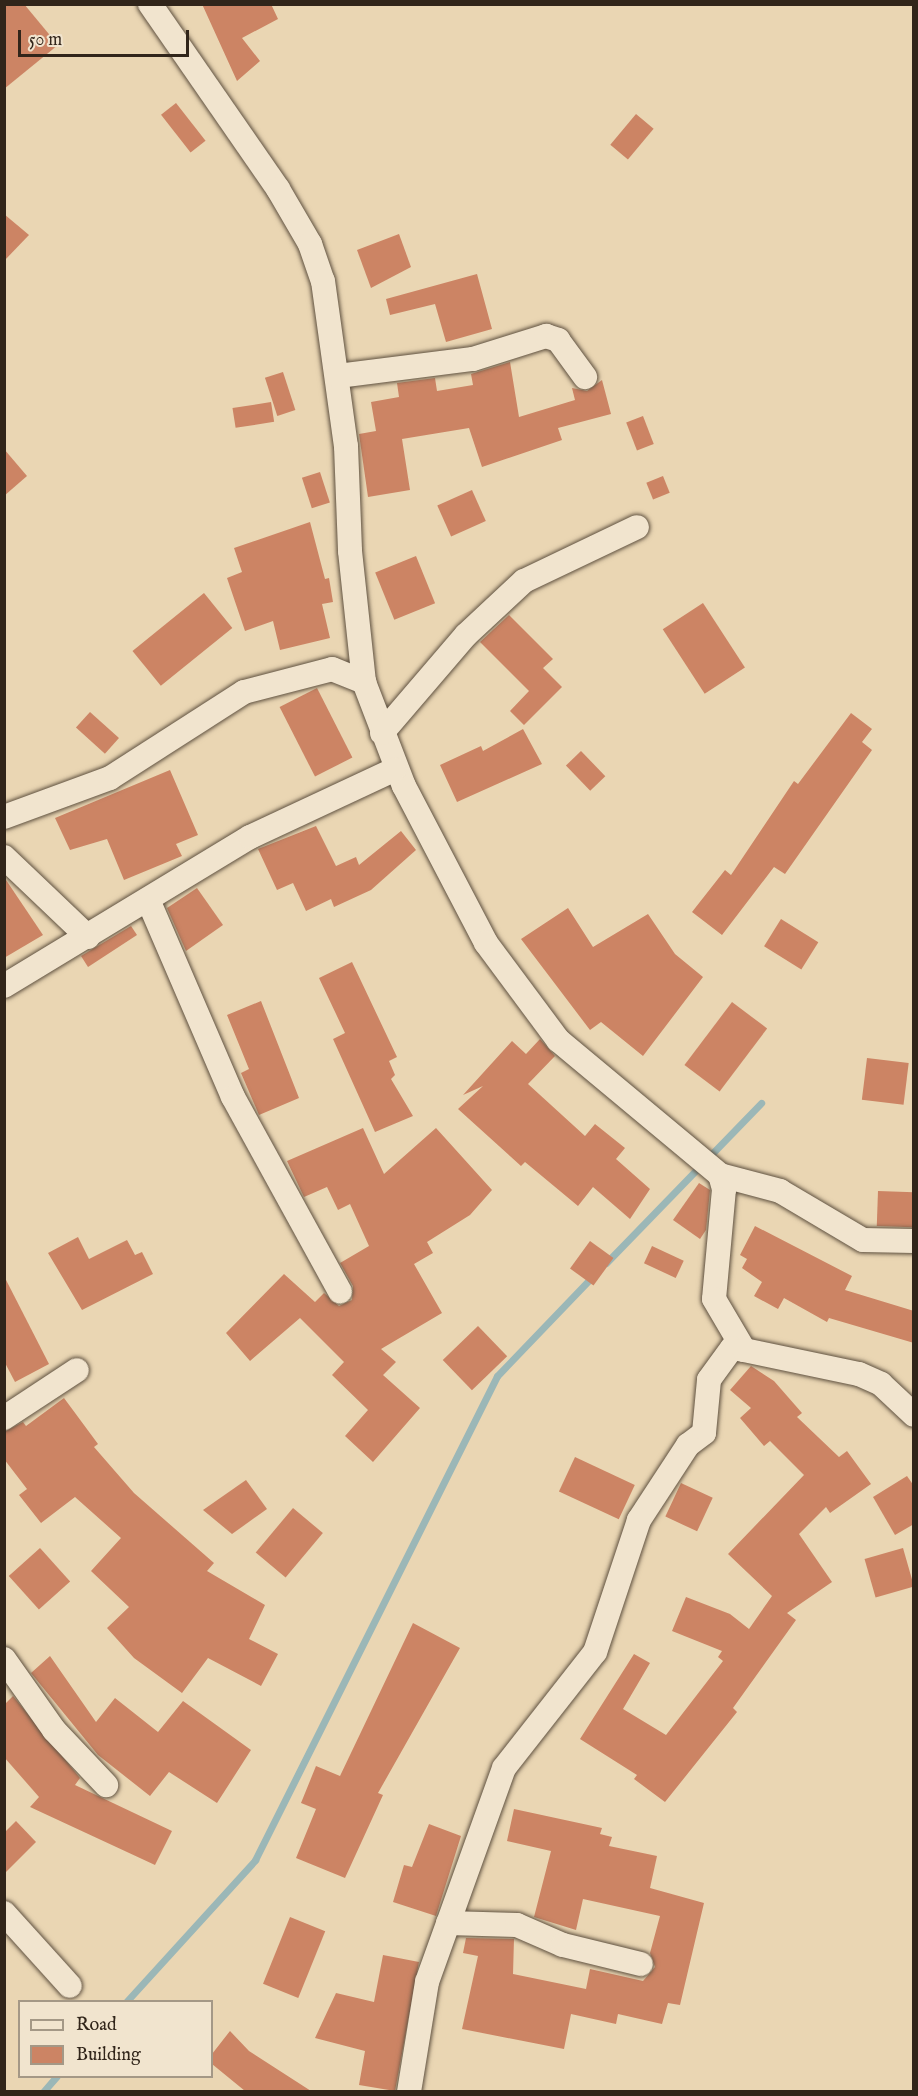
<!DOCTYPE html>
<html>
<head>
<meta charset="utf-8">
<style>
	body { margin:0 }
	#map { position:relative; width:918px; height:2096px; overflow:hidden; background:#ead6b3; font-family:"IM FELL English",serif }
	div>[style] { position:absolute }
	.stream>* { height:7px; margin:-3.5px; padding:0 3.5px; transform-origin:3.5px; border-radius:3.5px; background:#9bb7b7 }
	.building>* { inset:0; background:#cc8464; transform-origin:0 0 }
	.roads { filter:drop-shadow(0 0 2px #5f5140) drop-shadow(0 0 2px #5f5140) }
	.minor>* { height:24px; margin:-12px; padding:0 12px; transform-origin:12px; border-radius:12px; background:#f1e4ce }
	span { translate:-50% -50%; white-space:nowrap; text-align:center; line-height:1.15; -webkit-text-stroke:5px #f1e4ce; paint-order:stroke }
	.frame { position:absolute; inset:0; border:6px solid #31251a; pointer-events:none }
	.legend { position:absolute; left:18px; top:2000px; width:195px; height:78px; box-sizing:border-box; background:#f1e4ce; border:2px solid #a49886; margin:0; padding:8px 10px; list-style:none; font-size:18px; color:#31251a }
	.legend li { display:flex; align-items:center; gap:12px; height:30px }
	.legend b { width:30px; border:2px solid #a49886 }
	.scale { position:absolute; left:18px; top:30px; width:171px; height:27px; box-sizing:border-box; border:3px solid #31251a; border-top:0; padding-left:8px; font-size:18px; line-height:21px; white-space:nowrap; color:#31251a; -webkit-text-stroke:4px #f1e4ce; paint-order:stroke }
</style>
</head>
<body>
<div id="map">
	<div class="stream">
		<div style="left:606px;top:1263px;width:223px;rotate:-45.9deg"></div>
		<div style="left:126px;top:2002px;width:192px;rotate:-47.7deg"></div>
		<div style="left:255px;top:1860px;width:541px;rotate:-63.43deg"></div>
		<div style="left:497px;top:1376px;width:137px;rotate:-46.2deg"></div>
		<div style="left:43px;top:2092px;width:21px;rotate:-49deg"></div>
	</div>
	<div class="building">
		<div style="clip-path:polygon(4px 4px,24px 4px,58px 45px,4px 89px)"></div>
		<div style="clip-path:polygon(202px 4px,271px 4px,278px 19px,242px 38px,260px 61px,237px 81px)"></div>
		<div style="left:176px;top:103px;width:48px;height:19px;rotate:52deg"></div>
		<div style="left:636px;top:114px;width:23px;height:40px;rotate:40deg"></div>
		<div style="clip-path:polygon(4px 214px,29px 235px,4px 261px)"></div>
		<div style="clip-path:polygon(399px 234px,411px 267px,371px 288px,357px 250px)"></div>
		<div style="clip-path:polygon(477px 274px,492px 329px,446px 342px,435px 304px,390px 315px,386px 299px)"></div>
		<div style="clip-path:polygon(510px 362px,519px 417px,575px 400px,572px 388px,587px 391px,602px 380px,611px 414px,558px 428px,562px 440px,482px 467px,469px 428px,402px 439px,410px 490px,368px 497px,359px 434px,376px 431px,371px 402px,399px 397px,397px 383px,435px 378px,437px 391px,473px 385px,471px 374px)"></div>
		<div style="left:283px;top:372px;width:40px;height:19px;rotate:72deg"></div>
		<div style="left:271px;top:402px;width:20px;height:39px;rotate:81deg"></div>
		<div style="left:643px;top:416px;width:30px;height:18px;rotate:69deg"></div>
		<div style="clip-path:polygon(4px 449px,27px 476px,4px 496px)"></div>
		<div style="left:320px;top:472px;width:32px;height:19px;rotate:72deg"></div>
		<div style="left:663px;top:476px;width:18px;height:18px;rotate:68deg"></div>
		<div style="left:472px;top:490px;width:34px;height:38px;rotate:66deg"></div>
		<div style="clip-path:polygon(310px 522px,325px 579px,329px 578px,333px 602px,322px 604px,330px 638px,280px 650px,273px 621px,245px 631px,227px 578px,242px 572px,234px 548px)"></div>
		<div style="left:416px;top:556px;width:51px;height:44px;rotate:68deg"></div>
		<div style="left:204px;top:593px;width:45px;height:92px;rotate:51deg"></div>
		<div style="left:703px;top:603px;width:77px;height:48px;rotate:57deg"></div>
		<div style="clip-path:polygon(509px 615px,553px 659px,543px 668px,562px 687px,524px 725px,510px 711px,529px 691px,480px 642px)"></div>
		<div style="left:317px;top:688px;width:78px;height:42px;rotate:63deg"></div>
		<div style="left:90px;top:712px;width:39px;height:21px;rotate:42deg"></div>
		<div style="clip-path:polygon(851px 713px,872px 729px,862px 742px,872px 750px,785px 874px,774px 867px,722px 935px,692px 912px,725px 870px,731px 875px,794px 781px,798px 784px)"></div>
		<div style="clip-path:polygon(523px 729px,542px 764px,457px 802px,440px 765px,481px 746px,483px 751px)"></div>
		<div style="left:581px;top:751px;width:35px;height:21px;rotate:46deg"></div>
		<div style="clip-path:polygon(170px 770px,198px 835px,176px 844px,182px 856px,124px 880px,107px 839px,70px 850px,55px 818px)"></div>
		<div style="clip-path:polygon(316px 826px,336px 866px,356px 857px,359px 865px,401px 831px,416px 850px,371px 890px,334px 907px,331px 899px,306px 911px,293px 883px,277px 890px,258px 849px)"></div>
		<div style="clip-path:polygon(4px 877px,43px 935px,4px 958px)"></div>
		<div style="clip-path:polygon(197px 888px,223px 925px,186px 951px,167px 908px)"></div>
		<div style="clip-path:polygon(568px 908px,593px 947px,648px 914px,675px 954px,703px 977px,643px 1056px,601px 1022px,590px 1030px,521px 939px)"></div>
		<div style="left:781px;top:919px;width:44px;height:32px;rotate:32deg"></div>
		<div style="clip-path:polygon(131px 926px,137px 935px,88px 967px,81px 956px)"></div>
		<div style="clip-path:polygon(352px 962px,397px 1057px,389px 1061px,395px 1075px,391px 1079px,413px 1116px,375px 1132px,333px 1039px,345px 1033px,319px 978px)"></div>
		<div style="clip-path:polygon(261px 1001px,299px 1098px,259px 1115px,241px 1073px,249px 1069px,227px 1015px)"></div>
		<div style="left:732px;top:1002px;width:44px;height:79px;rotate:37deg"></div>
		<div style="clip-path:polygon(540px 1039px,555px 1056px,528px 1084px,585px 1136px,595px 1124px,625px 1148px,616px 1159px,650px 1189px,630px 1219px,593px 1187px,578px 1206px,525px 1162px,521px 1166px,458px 1109px,483px 1086px,463px 1095px,512px 1041px,526px 1054px)"></div>
		<div style="left:867px;top:1058px;width:42px;height:42px;rotate:7deg"></div>
		<div style="clip-path:polygon(363px 1128px,384px 1174px,436px 1128px,492px 1190px,470px 1215px,427px 1242px,433px 1253px,414px 1264px,442px 1313px,381px 1349px,396px 1362px,383px 1375px,420px 1408px,373px 1462px,345px 1436px,368px 1410px,332px 1375px,344px 1362px,300px 1318px,250px 1361px,226px 1333px,284px 1274px,315px 1302px,324px 1293px,339px 1306px,352px 1300px,353px 1286px,340px 1263px,369px 1246px,350px 1204px,338px 1210px,327px 1187px,304px 1197px,287px 1161px)"></div>
		<div style="clip-path:polygon(699px 1183px,710px 1190px,706px 1230px,700px 1239px,673px 1220px)"></div>
		<div style="left:878px;top:1191px;width:36px;height:35px;rotate:2deg"></div>
		<div style="clip-path:polygon(755px 1226px,852px 1276px,845px 1290px,914px 1311px,914px 1343px,829px 1318px,827px 1322px,784px 1298px,778px 1309px,754px 1296px,762px 1282px,742px 1268px,747px 1259px,740px 1255px)"></div>
		<div style="clip-path:polygon(78px 1237px,89px 1259px,127px 1240px,135px 1255px,142px 1252px,153px 1274px,82px 1310px,48px 1253px)"></div>
		<div style="left:590px;top:1241px;width:29px;height:34px;rotate:36deg"></div>
		<div style="left:652px;top:1246px;width:35px;height:19px;rotate:25deg"></div>
		<div style="clip-path:polygon(4px 1276px,49px 1364px,15px 1382px,4px 1361px)"></div>
		<div style="left:478px;top:1326px;width:42px;height:49px;rotate:46deg"></div>
		<div style="clip-path:polygon(751px 1366px,774px 1381px,802px 1413px,797px 1417px,839px 1457px,847px 1451px,871px 1484px,830px 1513px,826px 1507px,799px 1534px,832px 1582px,787px 1613px,796px 1620px,733px 1708px,737px 1712px,665px 1802px,634px 1779px,637px 1775px,580px 1739px,634px 1654px,650px 1663px,623px 1709px,666px 1735px,723px 1661px,718px 1657px,722px 1651px,672px 1631px,686px 1597px,730px 1614px,749px 1629px,772px 1596px,728px 1554px,804px 1475px,770px 1441px,764px 1446px,740px 1418px,751px 1408px,730px 1390px)"></div>
		<div style="clip-path:polygon(64px 1398px,98px 1444px,94px 1447px,134px 1493px,214px 1563px,207px 1571px,265px 1605px,249px 1639px,278px 1654px,261px 1686px,208px 1658px,182px 1693px,134px 1658px,107px 1628px,129px 1607px,91px 1571px,121px 1538px,75px 1497px,41px 1523px,19px 1495px,27px 1489px,4px 1459px,4px 1432px,23px 1422px,26px 1426px)"></div>
		<div style="left:575px;top:1457px;width:66px;height:38px;rotate:25deg"></div>
		<div style="clip-path:polygon(907px 1476px,914px 1486px,914px 1524px,895px 1535px,873px 1497px)"></div>
		<div style="clip-path:polygon(246px 1480px,267px 1509px,232px 1534px,203px 1510px)"></div>
		<div style="left:681px;top:1483px;width:35px;height:37px;rotate:25deg"></div>
		<div style="left:293px;top:1508px;width:39px;height:58px;rotate:40deg"></div>
		<div style="left:40px;top:1548px;width:45px;height:42px;rotate:48deg"></div>
		<div style="left:903px;top:1548px;width:40px;height:40px;rotate:74deg"></div>
		<div style="clip-path:polygon(413px 1623px,460px 1648px,378px 1793px,383px 1795px,345px 1878px,296px 1858px,316px 1809px,301px 1803px,316px 1766px,340px 1776px)"></div>
		<div style="clip-path:polygon(50px 1656px,96px 1722px,115px 1698px,158px 1732px,183px 1701px,251px 1750px,217px 1803px,169px 1772px,150px 1796px,98px 1755px,31px 1673px)"></div>
		<div style="clip-path:polygon(13px 1696px,80px 1778px,75px 1785px,172px 1831px,155px 1865px,30px 1807px,39px 1797px,4px 1757px,4px 1705px)"></div>
		<div style="clip-path:polygon(514px 1809px,602px 1828px,600px 1834px,612px 1837px,609px 1846px,657px 1856px,650px 1888px,704px 1903px,680px 2005px,668px 2003px,662px 2024px,618px 2014px,616px 2024px,571px 2014px,564px 2049px,462px 2029px,478px 1956px,463px 1953px,466px 1938px,514px 1939px,513px 1974px,586px 1989px,590px 1969px,643px 1981px,655px 1967px,650px 1953px,660px 1916px,583px 1899px,576px 1930px,534px 1917px,551px 1851px,507px 1841px)"></div>
		<div style="clip-path:polygon(16px 1821px,36px 1842px,4px 1874px,4px 1833px)"></div>
		<div style="clip-path:polygon(429px 1824px,461px 1836px,436px 1916px,393px 1902px,404px 1865px,412px 1867px)"></div>
		<div style="left:290px;top:1917px;width:38px;height:72px;rotate:22deg"></div>
		<div style="clip-path:polygon(383px 1955px,419px 1962px,395px 2091px,359px 2085px,365px 2051px,315px 2038px,336px 1993px,374px 2002px)"></div>
		<div style="clip-path:polygon(230px 2031px,249px 2051px,311px 2091px,245px 2091px,212px 2064px,212px 2054px)"></div>
	</div>
	<div class="roads">
		<div class="minor">
			<div style="left:150px;top:4px;width:225px;rotate:55.3deg"></div>
			<div style="left:278px;top:189px;width:64px;rotate:59.8deg"></div>
			<div style="left:310px;top:244px;width:39px;rotate:71deg"></div>
			<div style="left:323px;top:281px;width:167px;rotate:82.1deg"></div>
			<div style="left:346px;top:446px;width:105px;rotate:87.8deg"></div>
			<div style="left:350px;top:551px;width:132px;rotate:83.9deg"></div>
			<div style="left:364px;top:682px;width:111px;rotate:69deg"></div>
			<div style="left:404px;top:786px;width:177px;rotate:62.4deg"></div>
			<div style="left:486px;top:943px;width:121px;rotate:53.4deg"></div>
			<div style="left:558px;top:1040px;width:211px;rotate:39.8deg"></div>
			<div style="left:720px;top:1175px;width:15px;rotate:74deg"></div>
			<div style="left:724px;top:1189px;width:110px;rotate:95.2deg"></div>
			<div style="left:714px;top:1299px;width:59px;rotate:59.5deg"></div>
			<div style="left:744px;top:1350px;width:12px;rotate:-171deg"></div>
			<div style="left:732px;top:1348px;width:39px;rotate:126deg"></div>
			<div style="left:709px;top:1380px;width:53px;rotate:95.4deg"></div>
			<div style="left:704px;top:1433px;width:20px;rotate:143deg"></div>
			<div style="left:688px;top:1445px;width:90px;rotate:123.2deg"></div>
			<div style="left:639px;top:1520px;width:139px;rotate:108.4deg"></div>
			<div style="left:595px;top:1652px;width:147px;rotate:128.1deg"></div>
			<div style="left:504px;top:1768px;width:227px;rotate:109.8deg"></div>
			<div style="left:427px;top:1982px;width:111px;rotate:99.3deg"></div>
			<div style="left:338px;top:376px;width:136px;rotate:-7.2deg"></div>
			<div style="left:473px;top:359px;width:77px;rotate:-17.5deg"></div>
			<div style="left:546px;top:336px;width:13px;rotate:18deg"></div>
			<div style="left:558px;top:340px;width:46px;rotate:53.9deg"></div>
			<div style="left:382px;top:733px;width:129px;rotate:-49.4deg"></div>
			<div style="left:466px;top:635px;width:79px;rotate:-43deg"></div>
			<div style="left:524px;top:581px;width:125px;rotate:-25.5deg"></div>
			<div style="left:4px;top:817px;width:113px;rotate:-20.2deg"></div>
			<div style="left:110px;top:778px;width:159px;rotate:-32.7deg"></div>
			<div style="left:244px;top:692px;width:91px;rotate:-14.6deg"></div>
			<div style="left:332px;top:669px;width:35px;rotate:22deg"></div>
			<div style="left:4px;top:857px;width:116px;rotate:43.6deg"></div>
			<div style="left:149px;top:902px;width:212px;rotate:66.7deg"></div>
			<div style="left:233px;top:1097px;width:222px;rotate:61.2deg"></div>
			<div style="left:4px;top:986px;width:288px;rotate:-31.2deg"></div>
			<div style="left:250px;top:837px;width:159px;rotate:-25deg"></div>
			<div style="left:720px;top:1175px;width:62px;rotate:14.9deg"></div>
			<div style="left:780px;top:1191px;width:96px;rotate:30.6deg"></div>
			<div style="left:863px;top:1240px;width:51px;rotate:1.1deg"></div>
			<div style="left:744px;top:1350px;width:117px;rotate:11.8deg"></div>
			<div style="left:859px;top:1374px;width:24px;rotate:24deg"></div>
			<div style="left:881px;top:1384px;width:45px;rotate:43.2deg"></div>
			<div style="left:4px;top:1418px;width:87px;rotate:-33.3deg"></div>
			<div style="left:4px;top:1659px;width:87px;rotate:54.8deg"></div>
			<div style="left:54px;top:1730px;width:76px;rotate:46.6deg"></div>
			<div style="left:4px;top:1913px;width:98px;rotate:47.9deg"></div>
			<div style="left:448px;top:1923px;width:69px;rotate:1.7deg"></div>
			<div style="left:517px;top:1925px;width:50px;rotate:23.5deg"></div>
			<div style="left:563px;top:1945px;width:80px;rotate:13.7deg"></div>
		</div>
	</div>
	<div class="frame"></div>
	<ul class="legend">
	<li><b style="height:8px;background:#f1e4ce"></b>Road</li>
	<li><b style="height:16px;background:#cc8464"></b>Building</li>
	</ul>
	<div class="scale">50 m</div>
</div>
</body>
</html>
